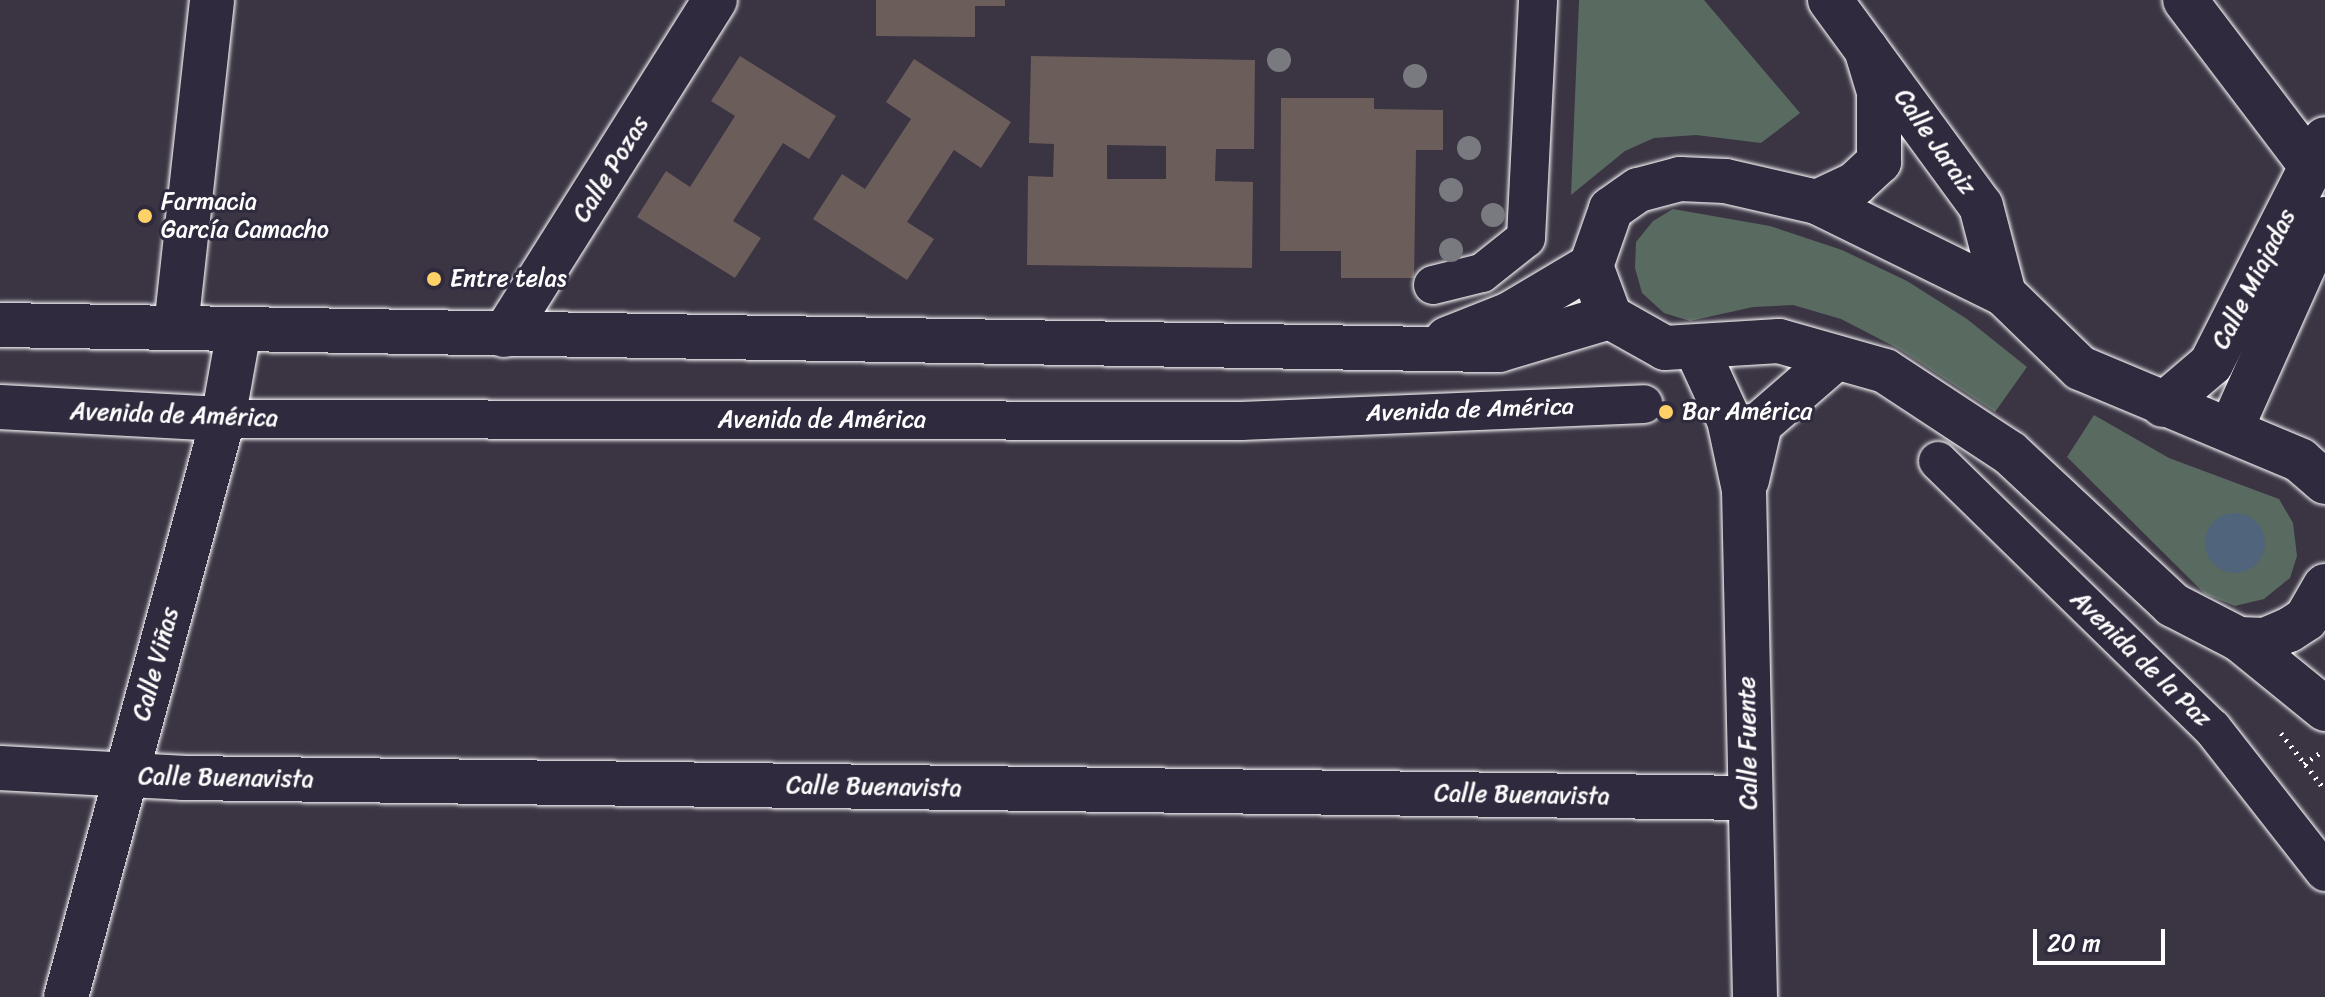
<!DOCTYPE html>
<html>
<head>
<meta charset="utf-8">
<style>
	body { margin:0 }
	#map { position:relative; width:2325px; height:997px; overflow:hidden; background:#3b3443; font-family:Sriracha,sans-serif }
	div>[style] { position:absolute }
	.green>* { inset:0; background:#596a61 }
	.water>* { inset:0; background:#50647b }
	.round { border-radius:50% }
	.building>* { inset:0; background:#6b5d59 }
	.path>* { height:5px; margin-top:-2.5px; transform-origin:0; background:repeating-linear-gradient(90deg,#fff 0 2px,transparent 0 8px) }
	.roads { filter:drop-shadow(0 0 2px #fff) drop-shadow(0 0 2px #fff) }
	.pedestrian>* { height:38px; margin:-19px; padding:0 19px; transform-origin:19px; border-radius:19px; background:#2f2a3d }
	.minor>* { height:44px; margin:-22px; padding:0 22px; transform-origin:22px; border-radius:22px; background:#2f2a3d }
	.tertiary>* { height:44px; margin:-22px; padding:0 22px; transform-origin:22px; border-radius:22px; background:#2f2a3d }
	.trees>* { width:24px; height:24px; margin:-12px; border-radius:50%; background:#797a7f }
	.dots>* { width:22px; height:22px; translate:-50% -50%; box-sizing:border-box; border:4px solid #2f2a3d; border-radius:50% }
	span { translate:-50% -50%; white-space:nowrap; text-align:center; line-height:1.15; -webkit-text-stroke:6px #2f2a3d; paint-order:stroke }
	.street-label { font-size:24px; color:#fff }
	.poi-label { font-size:24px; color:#fff }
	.left { translate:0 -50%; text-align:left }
	.scale { position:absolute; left:2033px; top:929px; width:132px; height:36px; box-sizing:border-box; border:4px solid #fff; border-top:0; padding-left:10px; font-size:24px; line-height:28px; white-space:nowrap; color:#fff; -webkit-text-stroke:6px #2f2a3d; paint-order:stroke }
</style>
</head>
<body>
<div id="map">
	<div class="green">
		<div style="clip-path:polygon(1579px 0,1704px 0,1800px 113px,1761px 143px,1696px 135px,1654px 138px,1625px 151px,1571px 195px)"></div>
		<div style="clip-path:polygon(1673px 209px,1770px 226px,1842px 250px,1907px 281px,1967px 319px,2027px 367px,1995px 412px,1899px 349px,1841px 319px,1793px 305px,1753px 307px,1690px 321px,1664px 313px,1642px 293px,1635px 268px,1636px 242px,1653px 221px)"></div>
		<div style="clip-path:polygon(2094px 415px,2169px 458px,2279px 499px,2293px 523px,2297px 556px,2290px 578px,2264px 599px,2235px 606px,2205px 594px,2067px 457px)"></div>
	</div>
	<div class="water">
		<div class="round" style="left:2205px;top:513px;width:60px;height:60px"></div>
	</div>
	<div class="building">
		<div style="clip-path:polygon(876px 0,1005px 0,1005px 6px,975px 6px,975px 37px,876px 36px)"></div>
		<div style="clip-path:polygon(740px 56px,836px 116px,809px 159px,783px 143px,733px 221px,761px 238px,735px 278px,637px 217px,666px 171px,690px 187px,735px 116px,711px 101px)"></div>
		<div style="clip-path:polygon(evenodd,1031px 56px,1255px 60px,1254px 149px,1216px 149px,1215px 181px,1253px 182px,1252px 268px,1027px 265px,1028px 176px,1053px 177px,1054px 144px,1029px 143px,1031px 56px,1107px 145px,1166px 146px,1166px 179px,1107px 179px,1107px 145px)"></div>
		<div style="clip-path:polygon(914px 59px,1011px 122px,981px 168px,954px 150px,907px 222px,934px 239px,907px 280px,813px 219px,842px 174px,865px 189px,911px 119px,886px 102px)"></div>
		<div style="clip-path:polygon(1281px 98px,1374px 98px,1374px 109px,1443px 110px,1443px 150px,1416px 150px,1414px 278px,1341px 278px,1341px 251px,1280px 251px)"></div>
	</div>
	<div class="path">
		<div style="left:2281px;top:733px;width:72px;rotate:52.3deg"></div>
		<div style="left:2304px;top:764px;width:21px;rotate:-35deg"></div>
	</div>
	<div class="roads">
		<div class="pedestrian">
			<div style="left:1433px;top:285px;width:50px;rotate:-13.8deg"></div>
			<div style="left:1482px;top:273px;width:56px;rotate:-38.5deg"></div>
			<div style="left:1526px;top:238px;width:238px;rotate:-87.1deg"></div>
			<div style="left:223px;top:419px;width:1019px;rotate:0.11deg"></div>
			<div style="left:1242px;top:421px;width:402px;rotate:-2.4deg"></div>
			<div style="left:1938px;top:461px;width:383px;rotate:44.3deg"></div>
			<div style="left:2212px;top:728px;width:183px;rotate:51.9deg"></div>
		</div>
		<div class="minor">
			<div style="left:2185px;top:0;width:208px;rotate:52.8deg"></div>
			<div style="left:1817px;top:202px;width:42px;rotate:-25.3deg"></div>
			<div style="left:1855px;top:184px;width:33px;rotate:-43deg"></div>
			<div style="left:1879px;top:162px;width:70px;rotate:-90deg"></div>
			<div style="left:1879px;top:92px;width:45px;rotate:-106.8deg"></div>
			<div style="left:176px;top:327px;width:329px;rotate:-83.7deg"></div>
			<div style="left:504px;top:335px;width:396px;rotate:-57.8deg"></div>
			<div style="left:1697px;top:350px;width:77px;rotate:65.4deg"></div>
			<div style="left:1729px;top:420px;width:72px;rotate:77.9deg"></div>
			<div style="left:1744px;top:490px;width:507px;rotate:88.76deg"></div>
			<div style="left:2163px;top:405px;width:63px;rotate:-40.5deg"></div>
			<div style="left:2211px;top:364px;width:252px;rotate:-63.1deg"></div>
			<div style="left:0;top:407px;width:223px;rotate:3.1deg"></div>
			<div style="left:2231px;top:429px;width:230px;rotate:-65.9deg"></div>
			<div style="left:1747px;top:480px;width:57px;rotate:-76.9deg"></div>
			<div style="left:1760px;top:424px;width:101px;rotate:-41deg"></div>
			<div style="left:0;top:768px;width:183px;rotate:3.1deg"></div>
			<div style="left:183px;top:778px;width:1565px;rotate:0.73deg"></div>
			<div style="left:66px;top:997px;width:599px;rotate:-74.8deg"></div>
			<div style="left:223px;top:419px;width:90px;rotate:-79.8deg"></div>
		</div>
		<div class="tertiary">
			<div style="left:1830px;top:0;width:255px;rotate:53.8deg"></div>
			<div style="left:1981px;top:206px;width:91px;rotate:75.4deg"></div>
			<div style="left:0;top:325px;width:1499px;rotate:0.96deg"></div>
			<div style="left:1499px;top:350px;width:116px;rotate:-16.6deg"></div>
			<div style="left:1447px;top:339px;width:68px;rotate:-21.6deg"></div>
			<div style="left:1510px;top:314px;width:94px;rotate:-30.7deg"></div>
			<div style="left:2325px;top:482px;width:33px;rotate:-139deg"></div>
			<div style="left:2300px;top:460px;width:238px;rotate:-157.3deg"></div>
			<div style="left:2080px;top:368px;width:106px;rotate:-135.8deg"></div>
			<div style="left:2004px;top:294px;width:208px;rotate:-153.8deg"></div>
			<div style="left:1817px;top:202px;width:94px;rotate:-167.1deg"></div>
			<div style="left:1725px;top:181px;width:45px;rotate:-177.5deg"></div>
			<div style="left:1680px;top:179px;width:43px;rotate:165.3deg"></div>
			<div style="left:1638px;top:190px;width:33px;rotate:145deg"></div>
			<div style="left:1611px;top:209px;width:60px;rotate:109.3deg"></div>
			<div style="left:1591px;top:266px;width:54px;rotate:69.6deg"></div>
			<div style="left:1610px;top:317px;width:63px;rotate:29.4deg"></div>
			<div style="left:1665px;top:348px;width:114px;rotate:-3.5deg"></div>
			<div style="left:1779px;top:341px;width:110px;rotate:15.8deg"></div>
			<div style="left:1885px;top:371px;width:149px;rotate:33.3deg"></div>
			<div style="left:2010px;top:453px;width:223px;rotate:43deg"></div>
			<div style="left:2173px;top:605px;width:74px;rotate:27.3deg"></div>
			<div style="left:2239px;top:639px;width:26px;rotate:2deg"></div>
			<div style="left:2265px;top:640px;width:26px;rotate:-23deg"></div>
			<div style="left:2289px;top:630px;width:20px;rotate:-33deg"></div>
			<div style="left:2306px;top:619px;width:38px;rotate:-60deg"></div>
			<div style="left:2239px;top:639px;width:111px;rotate:39.1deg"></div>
		</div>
	</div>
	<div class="trees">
		<div style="left:1279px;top:60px"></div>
		<div style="left:1415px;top:76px"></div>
		<div style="left:1469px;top:148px"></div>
		<div style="left:1451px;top:190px"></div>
		<div style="left:1493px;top:215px"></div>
		<div style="left:1451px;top:250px"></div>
	</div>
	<div class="dots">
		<div style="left:145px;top:216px;background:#ffd166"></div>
		<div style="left:434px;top:279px;background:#ffd166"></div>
		<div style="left:1666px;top:412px;background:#ffd166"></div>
	</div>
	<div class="street-label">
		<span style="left:1935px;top:142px;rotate:55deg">Calle Jaraiz</span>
		<span style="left:611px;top:169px;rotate:-58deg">Calle Pozas</span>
		<span style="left:2254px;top:279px;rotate:-63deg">Calle Miajadas</span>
		<span style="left:1470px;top:410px;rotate:-2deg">Avenida de América</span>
		<span style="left:174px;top:415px;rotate:2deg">Avenida de América</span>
		<span style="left:822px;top:420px">Avenida de América</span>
		<span style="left:2141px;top:659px;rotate:44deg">Avenida de la Paz</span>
		<span style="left:156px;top:664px;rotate:-75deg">Calle Viñas</span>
		<span style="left:1748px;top:743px;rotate:-91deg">Calle Fuente</span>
		<span style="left:226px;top:778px;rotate:1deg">Calle Buenavista</span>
		<span style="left:874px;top:787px;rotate:1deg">Calle Buenavista</span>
		<span style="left:1522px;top:795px;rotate:1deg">Calle Buenavista</span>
	</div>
	<div class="poi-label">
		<span class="left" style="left:161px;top:216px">Farmacia<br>García Camacho</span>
		<span class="left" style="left:450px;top:279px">Entre telas</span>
		<span class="left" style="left:1682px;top:412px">Bar América</span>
	</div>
	<div class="scale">20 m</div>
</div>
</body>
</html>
